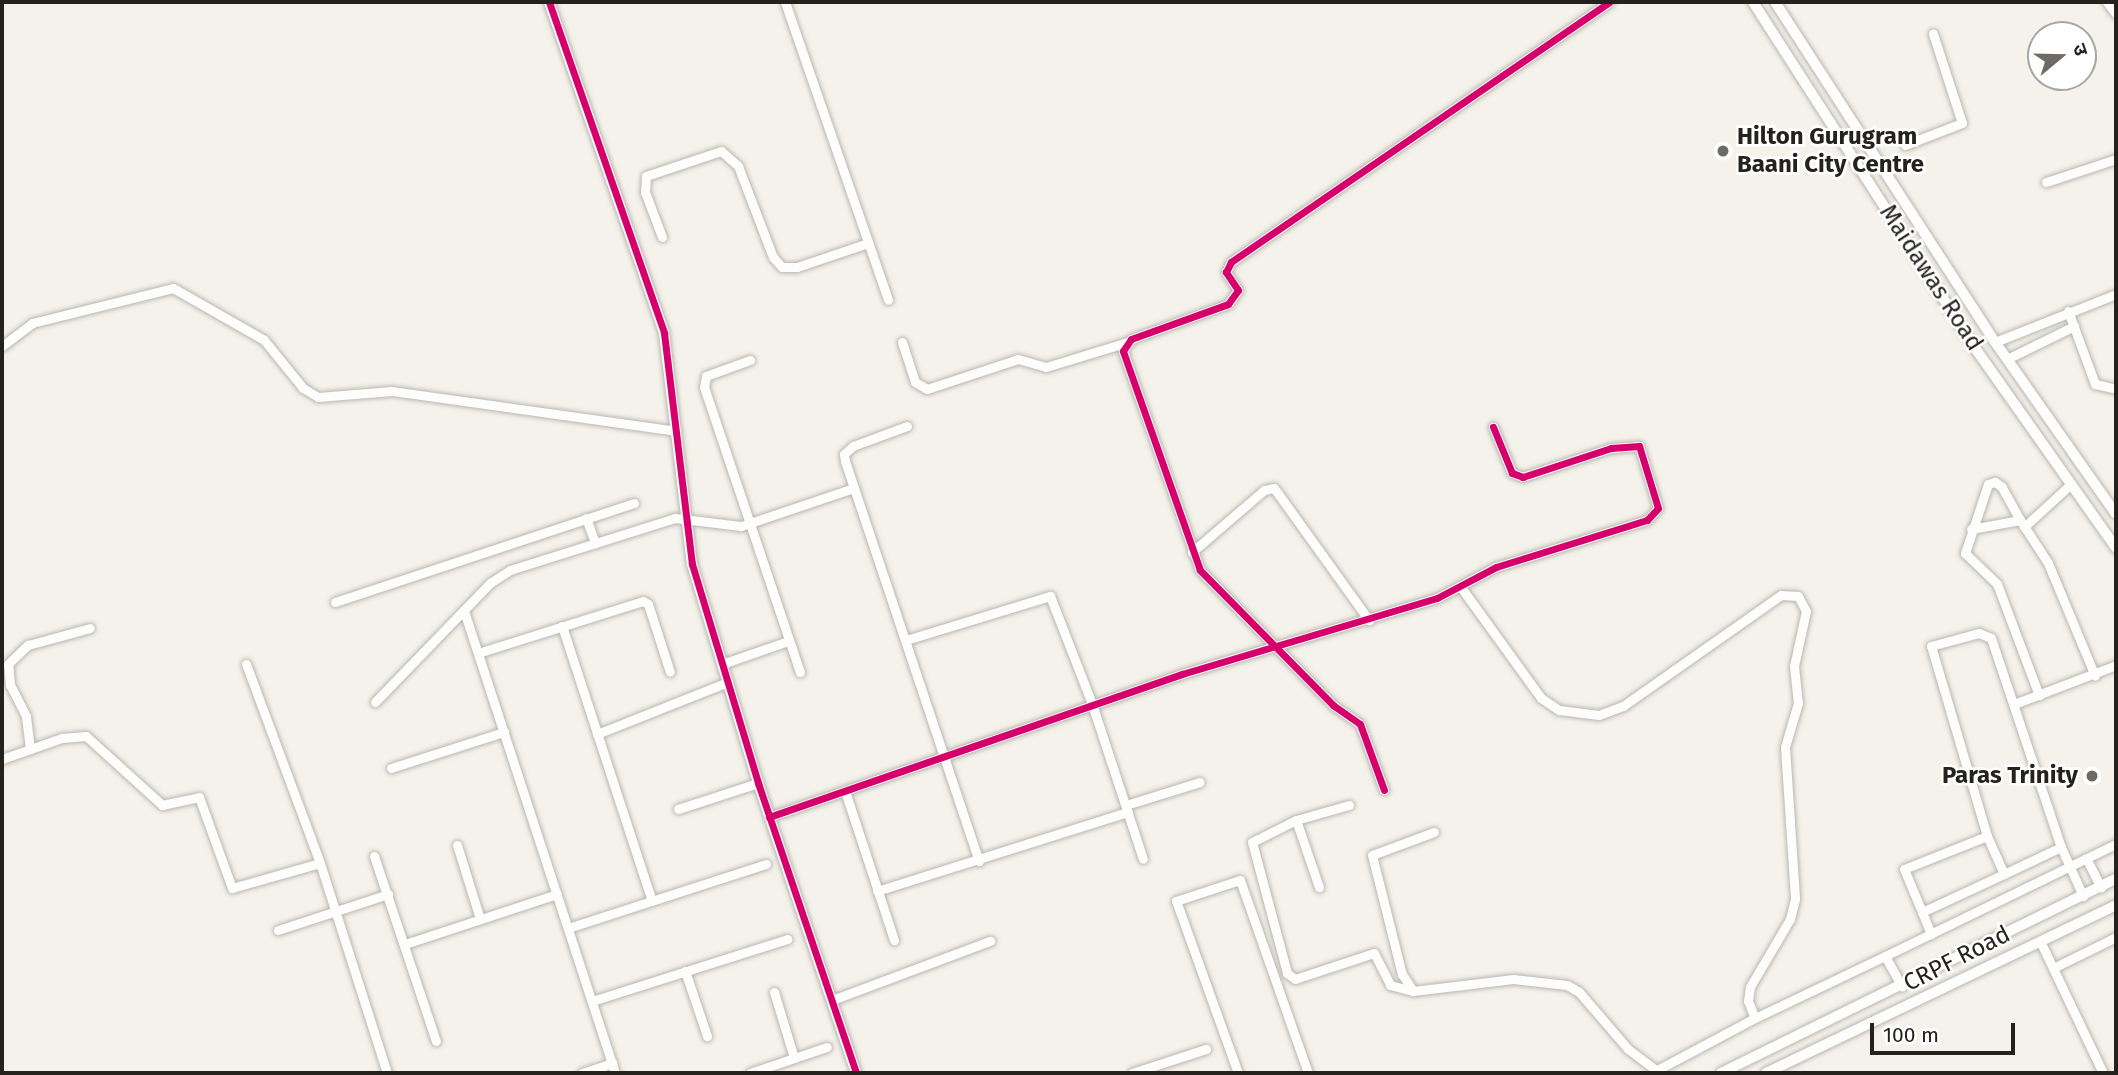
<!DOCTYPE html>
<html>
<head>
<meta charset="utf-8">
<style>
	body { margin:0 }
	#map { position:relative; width:2118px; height:1075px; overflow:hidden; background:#f4f2ea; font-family:"Fira Sans","Noto Sans Devanagari",sans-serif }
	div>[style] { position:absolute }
	.roads { filter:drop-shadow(0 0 2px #b9b7b1) drop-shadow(0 0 2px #b9b7b1) }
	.minor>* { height:9px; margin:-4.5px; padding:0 4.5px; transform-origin:4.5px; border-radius:4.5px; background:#fdfdfc }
	.tertiary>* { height:10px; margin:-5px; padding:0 5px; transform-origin:5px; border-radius:5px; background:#fdfdfc }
	.cycleway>* { height:7px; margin:-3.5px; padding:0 3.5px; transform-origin:3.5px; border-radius:3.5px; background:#d6006c }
	.dots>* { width:19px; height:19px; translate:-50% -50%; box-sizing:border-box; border:4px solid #fff; border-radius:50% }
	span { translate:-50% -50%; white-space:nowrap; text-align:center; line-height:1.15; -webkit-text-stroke:5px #fff; paint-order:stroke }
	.poi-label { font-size:24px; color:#24221c; font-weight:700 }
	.left { translate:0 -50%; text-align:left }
	.right { translate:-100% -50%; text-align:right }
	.street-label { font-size:24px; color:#24221c }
	.frame { position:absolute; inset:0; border:4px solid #24221c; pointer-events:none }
	.north { position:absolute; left:2027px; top:21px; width:70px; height:70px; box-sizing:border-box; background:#fff; border:2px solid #a7a7a4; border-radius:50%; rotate:71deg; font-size:19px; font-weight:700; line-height:28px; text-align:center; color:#24221c }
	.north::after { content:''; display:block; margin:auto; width:24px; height:32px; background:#6d6b64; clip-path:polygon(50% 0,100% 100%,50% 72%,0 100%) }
	.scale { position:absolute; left:1870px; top:1023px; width:145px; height:32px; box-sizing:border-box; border:4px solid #24221c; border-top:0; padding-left:9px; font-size:21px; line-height:24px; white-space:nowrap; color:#24221c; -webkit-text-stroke:5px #fff; paint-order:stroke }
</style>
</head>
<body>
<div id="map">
	<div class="roads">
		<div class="minor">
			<div style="left:785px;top:2px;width:315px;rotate:70.9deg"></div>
			<div style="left:2107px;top:2px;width:15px;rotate:53deg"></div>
			<div style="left:1905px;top:145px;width:61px;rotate:-21.1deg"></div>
			<div style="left:1962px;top:123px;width:94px;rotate:-108deg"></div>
			<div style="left:2046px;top:182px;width:74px;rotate:-18.2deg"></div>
			<div style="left:662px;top:237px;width:48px;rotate:-110.7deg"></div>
			<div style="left:645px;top:192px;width:16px;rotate:-86deg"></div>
			<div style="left:646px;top:176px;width:79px;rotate:-18.4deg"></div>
			<div style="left:721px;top:151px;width:23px;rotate:41deg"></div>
			<div style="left:738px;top:166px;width:97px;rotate:69deg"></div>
			<div style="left:773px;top:257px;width:13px;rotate:48deg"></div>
			<div style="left:782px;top:267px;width:15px"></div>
			<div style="left:797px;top:267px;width:75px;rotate:-18.7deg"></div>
			<div style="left:2068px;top:311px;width:78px;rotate:69.7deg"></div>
			<div style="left:2095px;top:384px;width:22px;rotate:13deg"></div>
			<div style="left:902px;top:342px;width:42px;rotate:72deg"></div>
			<div style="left:915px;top:382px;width:14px;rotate:30deg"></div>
			<div style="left:927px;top:389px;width:96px;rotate:-18.2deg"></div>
			<div style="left:1018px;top:359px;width:29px;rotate:16deg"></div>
			<div style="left:1046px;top:367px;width:86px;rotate:-17deg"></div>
			<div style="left:1995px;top:342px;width:130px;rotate:-21.6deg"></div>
			<div style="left:2px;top:346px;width:38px;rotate:-37deg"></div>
			<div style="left:32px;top:323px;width:145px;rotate:-13.9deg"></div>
			<div style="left:173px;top:288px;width:105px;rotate:29.7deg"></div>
			<div style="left:264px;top:340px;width:62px;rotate:50.9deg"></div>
			<div style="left:303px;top:388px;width:17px;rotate:31deg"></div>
			<div style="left:318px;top:397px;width:74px;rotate:-4.6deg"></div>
			<div style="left:392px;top:391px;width:287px;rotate:8deg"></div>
			<div style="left:2007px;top:359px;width:75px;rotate:-26.2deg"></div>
			<div style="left:750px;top:360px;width:47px;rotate:160deg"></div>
			<div style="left:706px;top:376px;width:11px;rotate:100deg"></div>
			<div style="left:704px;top:387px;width:301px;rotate:71.4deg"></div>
			<div style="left:907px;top:426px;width:58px;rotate:159.7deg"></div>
			<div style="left:853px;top:446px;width:12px;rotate:138deg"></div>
			<div style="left:844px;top:454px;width:7px;rotate:82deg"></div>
			<div style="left:845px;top:461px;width:422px;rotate:71.5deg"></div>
			<div style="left:586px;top:518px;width:27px;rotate:70deg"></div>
			<div style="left:2020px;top:520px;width:38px;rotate:-119deg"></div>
			<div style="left:2002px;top:487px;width:9px;rotate:-144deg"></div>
			<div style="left:1995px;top:482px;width:7px;rotate:164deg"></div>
			<div style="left:1988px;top:484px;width:73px;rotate:108.4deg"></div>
			<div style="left:1965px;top:553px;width:45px;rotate:44.1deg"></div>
			<div style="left:1997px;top:584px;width:119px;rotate:69.3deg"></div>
			<div style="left:2024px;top:527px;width:64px;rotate:-42.5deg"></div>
			<div style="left:1971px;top:529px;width:50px;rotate:-10.4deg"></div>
			<div style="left:2020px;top:520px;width:51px;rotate:56.9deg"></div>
			<div style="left:2048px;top:563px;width:122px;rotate:67.4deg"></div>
			<div style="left:1192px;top:552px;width:95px;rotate:-40.7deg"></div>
			<div style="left:1264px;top:490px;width:10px;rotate:-11deg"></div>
			<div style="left:1274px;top:488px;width:163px;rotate:54.3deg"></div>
			<div style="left:1460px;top:586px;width:138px;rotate:54.1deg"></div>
			<div style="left:1541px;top:698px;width:22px;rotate:34deg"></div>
			<div style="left:1559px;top:710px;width:40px;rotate:7.1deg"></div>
			<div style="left:1599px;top:715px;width:26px;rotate:-21deg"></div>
			<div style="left:1623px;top:706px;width:193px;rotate:-35.1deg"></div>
			<div style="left:1781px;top:595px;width:17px;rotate:3deg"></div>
			<div style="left:1798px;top:596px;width:17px;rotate:62deg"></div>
			<div style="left:1806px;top:611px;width:56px;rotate:102.3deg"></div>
			<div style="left:1794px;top:666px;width:37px;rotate:84deg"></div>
			<div style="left:1798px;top:703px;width:46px;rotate:106.5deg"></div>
			<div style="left:1785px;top:747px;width:152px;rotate:86.2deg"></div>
			<div style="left:1795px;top:899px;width:21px;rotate:104deg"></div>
			<div style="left:1790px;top:919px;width:79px;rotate:120.5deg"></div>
			<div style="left:1750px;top:987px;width:14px;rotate:98deg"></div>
			<div style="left:1748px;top:1001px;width:18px;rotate:68deg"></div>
			<div style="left:1755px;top:1018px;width:144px;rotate:-25.5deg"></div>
			<div style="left:1885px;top:956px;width:35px;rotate:61deg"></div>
			<div style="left:335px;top:602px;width:315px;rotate:-18.3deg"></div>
			<div style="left:464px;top:611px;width:486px;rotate:71.9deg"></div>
			<div style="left:562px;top:626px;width:289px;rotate:71.9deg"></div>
			<div style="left:906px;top:640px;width:151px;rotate:-17deg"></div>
			<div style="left:1050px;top:596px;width:116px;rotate:68.7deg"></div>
			<div style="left:1092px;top:704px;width:163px;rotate:71.8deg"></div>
			<div style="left:478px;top:653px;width:173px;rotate:-17.5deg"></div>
			<div style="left:643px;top:601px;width:6px;rotate:31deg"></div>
			<div style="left:648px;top:604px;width:71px;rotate:72.1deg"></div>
			<div style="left:246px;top:664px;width:212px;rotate:69.6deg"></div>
			<div style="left:320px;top:863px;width:220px;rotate:72.3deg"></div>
			<div style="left:722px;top:664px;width:70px;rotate:-19.2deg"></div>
			<div style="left:375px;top:702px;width:165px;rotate:-46deg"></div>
			<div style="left:490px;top:583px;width:24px;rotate:-33deg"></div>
			<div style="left:510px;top:570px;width:173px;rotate:-17.5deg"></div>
			<div style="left:675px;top:518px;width:66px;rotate:6.9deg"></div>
			<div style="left:741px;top:526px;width:119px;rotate:-18.6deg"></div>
			<div style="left:2014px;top:704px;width:109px;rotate:-20.9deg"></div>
			<div style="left:597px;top:734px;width:141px;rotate:-21.7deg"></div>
			<div style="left:30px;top:749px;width:33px;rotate:-97deg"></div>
			<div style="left:26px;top:716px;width:35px;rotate:-117deg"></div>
			<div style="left:10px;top:685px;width:21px;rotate:-95deg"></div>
			<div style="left:8px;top:664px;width:28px;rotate:-44deg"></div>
			<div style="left:28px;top:645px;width:64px;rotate:-15.3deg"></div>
			<div style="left:2px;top:759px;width:64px;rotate:-19.3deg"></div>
			<div style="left:62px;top:738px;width:24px;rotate:-5deg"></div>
			<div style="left:86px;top:736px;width:103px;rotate:42.2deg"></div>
			<div style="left:162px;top:805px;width:38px;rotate:-12deg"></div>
			<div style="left:199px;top:797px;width:97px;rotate:70.1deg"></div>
			<div style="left:232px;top:888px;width:91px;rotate:-15.9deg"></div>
			<div style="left:391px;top:768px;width:119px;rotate:-17.7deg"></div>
			<div style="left:1384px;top:790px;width:70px;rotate:-110deg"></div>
			<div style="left:1360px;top:724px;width:33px;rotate:-145deg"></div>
			<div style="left:1333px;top:705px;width:190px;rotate:-134.6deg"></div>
			<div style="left:1200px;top:570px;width:232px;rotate:-109.4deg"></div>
			<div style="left:1123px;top:351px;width:14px;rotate:-56deg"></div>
			<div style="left:1131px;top:339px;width:103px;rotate:-19.8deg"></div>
			<div style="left:1228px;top:304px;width:17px;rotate:-54deg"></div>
			<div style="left:1238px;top:290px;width:22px;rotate:-124deg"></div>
			<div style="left:1226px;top:272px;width:11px;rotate:-63deg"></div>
			<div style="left:1231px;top:262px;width:459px;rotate:-34.5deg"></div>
			<div style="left:845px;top:791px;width:157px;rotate:71.8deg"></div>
			<div style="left:1126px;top:805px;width:77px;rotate:-17.3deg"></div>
			<div style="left:1349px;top:805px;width:55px;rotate:164.2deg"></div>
			<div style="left:1296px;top:820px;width:49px;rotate:153.4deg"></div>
			<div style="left:1252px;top:842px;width:136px;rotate:75deg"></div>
			<div style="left:1287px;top:973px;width:10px;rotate:37deg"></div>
			<div style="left:1295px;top:979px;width:83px;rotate:-18.2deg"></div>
			<div style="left:1374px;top:953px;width:36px;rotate:63deg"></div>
			<div style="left:1390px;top:985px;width:24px;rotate:15deg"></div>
			<div style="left:678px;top:809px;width:84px;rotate:-18deg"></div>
			<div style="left:769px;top:817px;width:437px;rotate:-19.1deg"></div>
			<div style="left:1182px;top:674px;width:266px;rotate:-16.6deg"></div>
			<div style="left:1437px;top:598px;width:67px;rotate:-27.7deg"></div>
			<div style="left:1496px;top:567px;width:158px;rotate:-17.3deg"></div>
			<div style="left:1647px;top:520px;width:16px;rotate:-47deg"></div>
			<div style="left:1658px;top:508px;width:65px;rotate:-107deg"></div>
			<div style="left:1639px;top:446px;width:28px;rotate:176deg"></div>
			<div style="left:1611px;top:448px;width:93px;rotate:161.8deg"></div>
			<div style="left:1523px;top:477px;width:12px;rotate:-160deg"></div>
			<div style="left:1512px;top:473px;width:50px;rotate:-112.4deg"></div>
			<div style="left:1296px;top:820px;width:71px;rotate:71.1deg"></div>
			<div style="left:1434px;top:832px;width:66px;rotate:159.6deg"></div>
			<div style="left:1372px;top:855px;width:123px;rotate:75.9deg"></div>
			<div style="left:1402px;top:974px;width:20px;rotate:57deg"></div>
			<div style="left:1413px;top:991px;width:101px;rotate:-6.8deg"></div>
			<div style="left:1513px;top:979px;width:54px;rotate:6.3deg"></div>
			<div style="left:1567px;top:985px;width:14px;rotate:30deg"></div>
			<div style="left:1579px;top:992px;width:75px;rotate:49.3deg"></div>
			<div style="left:1628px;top:1049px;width:40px;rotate:37deg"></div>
			<div style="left:1987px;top:836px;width:89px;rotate:158.3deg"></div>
			<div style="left:1904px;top:869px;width:47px;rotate:67.3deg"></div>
			<div style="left:1922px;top:912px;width:90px;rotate:-24.9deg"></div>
			<div style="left:457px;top:845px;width:77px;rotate:72.7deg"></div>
			<div style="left:2061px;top:847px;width:63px;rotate:154.7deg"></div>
			<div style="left:2004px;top:874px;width:42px;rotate:-114.1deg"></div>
			<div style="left:1987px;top:836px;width:198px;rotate:-106.4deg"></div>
			<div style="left:1931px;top:646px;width:50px;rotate:-15.2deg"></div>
			<div style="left:1979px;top:633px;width:13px;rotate:23deg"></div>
			<div style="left:1991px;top:638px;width:220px;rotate:71.5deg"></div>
			<div style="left:2061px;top:847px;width:54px;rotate:65.8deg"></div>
			<div style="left:374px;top:856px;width:195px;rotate:71.5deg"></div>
			<div style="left:2086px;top:858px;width:33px;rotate:63deg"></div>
			<div style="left:877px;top:891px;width:263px;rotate:-17.5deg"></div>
			<div style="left:1922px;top:912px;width:24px;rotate:68deg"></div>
			<div style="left:568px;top:928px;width:208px;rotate:-17.9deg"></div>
			<div style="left:278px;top:930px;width:116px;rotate:-18.1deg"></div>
			<div style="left:2041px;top:943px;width:144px;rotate:64.5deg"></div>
			<div style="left:405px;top:944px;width:160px;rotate:-18.2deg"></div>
			<div style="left:1885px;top:956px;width:257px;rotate:-25.9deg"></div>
			<div style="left:2053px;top:968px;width:70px;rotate:-26.2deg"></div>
			<div style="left:685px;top:971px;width:69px;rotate:71.3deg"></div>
			<div style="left:774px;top:992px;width:69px;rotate:73.1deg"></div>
			<div style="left:832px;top:1000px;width:169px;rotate:-20.5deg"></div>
			<div style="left:592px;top:1001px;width:205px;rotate:-17.6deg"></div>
			<div style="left:1659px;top:1069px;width:109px;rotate:-28deg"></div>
			<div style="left:582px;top:1073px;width:32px;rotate:-18deg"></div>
			<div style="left:750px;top:1073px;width:81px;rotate:-18.7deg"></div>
			<div style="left:1132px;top:1073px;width:78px;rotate:-18deg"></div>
			<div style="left:1238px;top:1073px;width:183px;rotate:-109.8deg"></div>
			<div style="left:1176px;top:901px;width:67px;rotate:-18.2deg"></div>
			<div style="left:1240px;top:880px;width:205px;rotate:70.6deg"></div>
		</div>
		<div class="tertiary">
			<div style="left:549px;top:2px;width:350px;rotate:70.8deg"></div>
			<div style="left:664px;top:333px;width:233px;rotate:83.1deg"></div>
			<div style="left:692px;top:564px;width:229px;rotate:73.2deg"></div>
			<div style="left:758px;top:783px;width:306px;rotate:71.3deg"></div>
			<div style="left:1753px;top:2px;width:411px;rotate:57.3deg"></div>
			<div style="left:1975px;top:348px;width:245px;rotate:54.8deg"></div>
			<div style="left:1775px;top:2px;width:405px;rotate:57.1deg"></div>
			<div style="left:1995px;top:342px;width:210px;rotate:54.9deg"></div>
			<div style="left:1721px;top:1073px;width:440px;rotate:-26.2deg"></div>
			<div style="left:1766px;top:1073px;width:388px;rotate:-25.6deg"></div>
		</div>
	</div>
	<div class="cycleway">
		<div style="left:549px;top:2px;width:350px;rotate:70.8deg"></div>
		<div style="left:664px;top:333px;width:233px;rotate:83.1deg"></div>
		<div style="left:692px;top:564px;width:229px;rotate:73.2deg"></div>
		<div style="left:758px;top:783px;width:306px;rotate:71.3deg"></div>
		<div style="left:1384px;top:790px;width:70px;rotate:-110deg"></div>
		<div style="left:1360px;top:724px;width:33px;rotate:-145deg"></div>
		<div style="left:1333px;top:705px;width:190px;rotate:-134.6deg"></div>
		<div style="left:1200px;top:570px;width:232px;rotate:-109.4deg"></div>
		<div style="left:1123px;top:351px;width:14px;rotate:-56deg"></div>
		<div style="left:1131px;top:339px;width:103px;rotate:-19.8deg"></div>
		<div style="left:1228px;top:304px;width:17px;rotate:-54deg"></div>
		<div style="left:1238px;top:290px;width:22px;rotate:-124deg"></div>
		<div style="left:1226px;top:272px;width:11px;rotate:-63deg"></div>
		<div style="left:1231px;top:262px;width:459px;rotate:-34.5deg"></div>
		<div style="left:769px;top:817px;width:437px;rotate:-19.1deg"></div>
		<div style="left:1182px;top:674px;width:266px;rotate:-16.6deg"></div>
		<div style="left:1437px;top:598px;width:67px;rotate:-27.7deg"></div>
		<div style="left:1496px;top:567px;width:158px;rotate:-17.3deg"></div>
		<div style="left:1647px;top:520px;width:16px;rotate:-47deg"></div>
		<div style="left:1658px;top:508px;width:65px;rotate:-107deg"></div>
		<div style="left:1639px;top:446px;width:28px;rotate:176deg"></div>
		<div style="left:1611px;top:448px;width:93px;rotate:161.8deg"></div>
		<div style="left:1523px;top:477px;width:12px;rotate:-160deg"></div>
		<div style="left:1512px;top:473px;width:50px;rotate:-112.4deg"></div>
	</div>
	<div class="dots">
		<div style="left:1723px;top:151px;background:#6d6b64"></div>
		<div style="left:2092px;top:776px;background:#6d6b64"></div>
	</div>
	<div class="poi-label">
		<span class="left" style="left:1737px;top:151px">Hilton Gurugram<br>Baani City Centre</span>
		<span class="right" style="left:2078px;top:776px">Paras Trinity</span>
	</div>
	<div class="street-label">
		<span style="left:1931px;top:278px;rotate:57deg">Maidawas Road</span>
		<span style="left:1957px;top:959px;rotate:-27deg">CRPF Road</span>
	</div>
	<div class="frame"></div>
	<div class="north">उ</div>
	<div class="scale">100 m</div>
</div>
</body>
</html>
